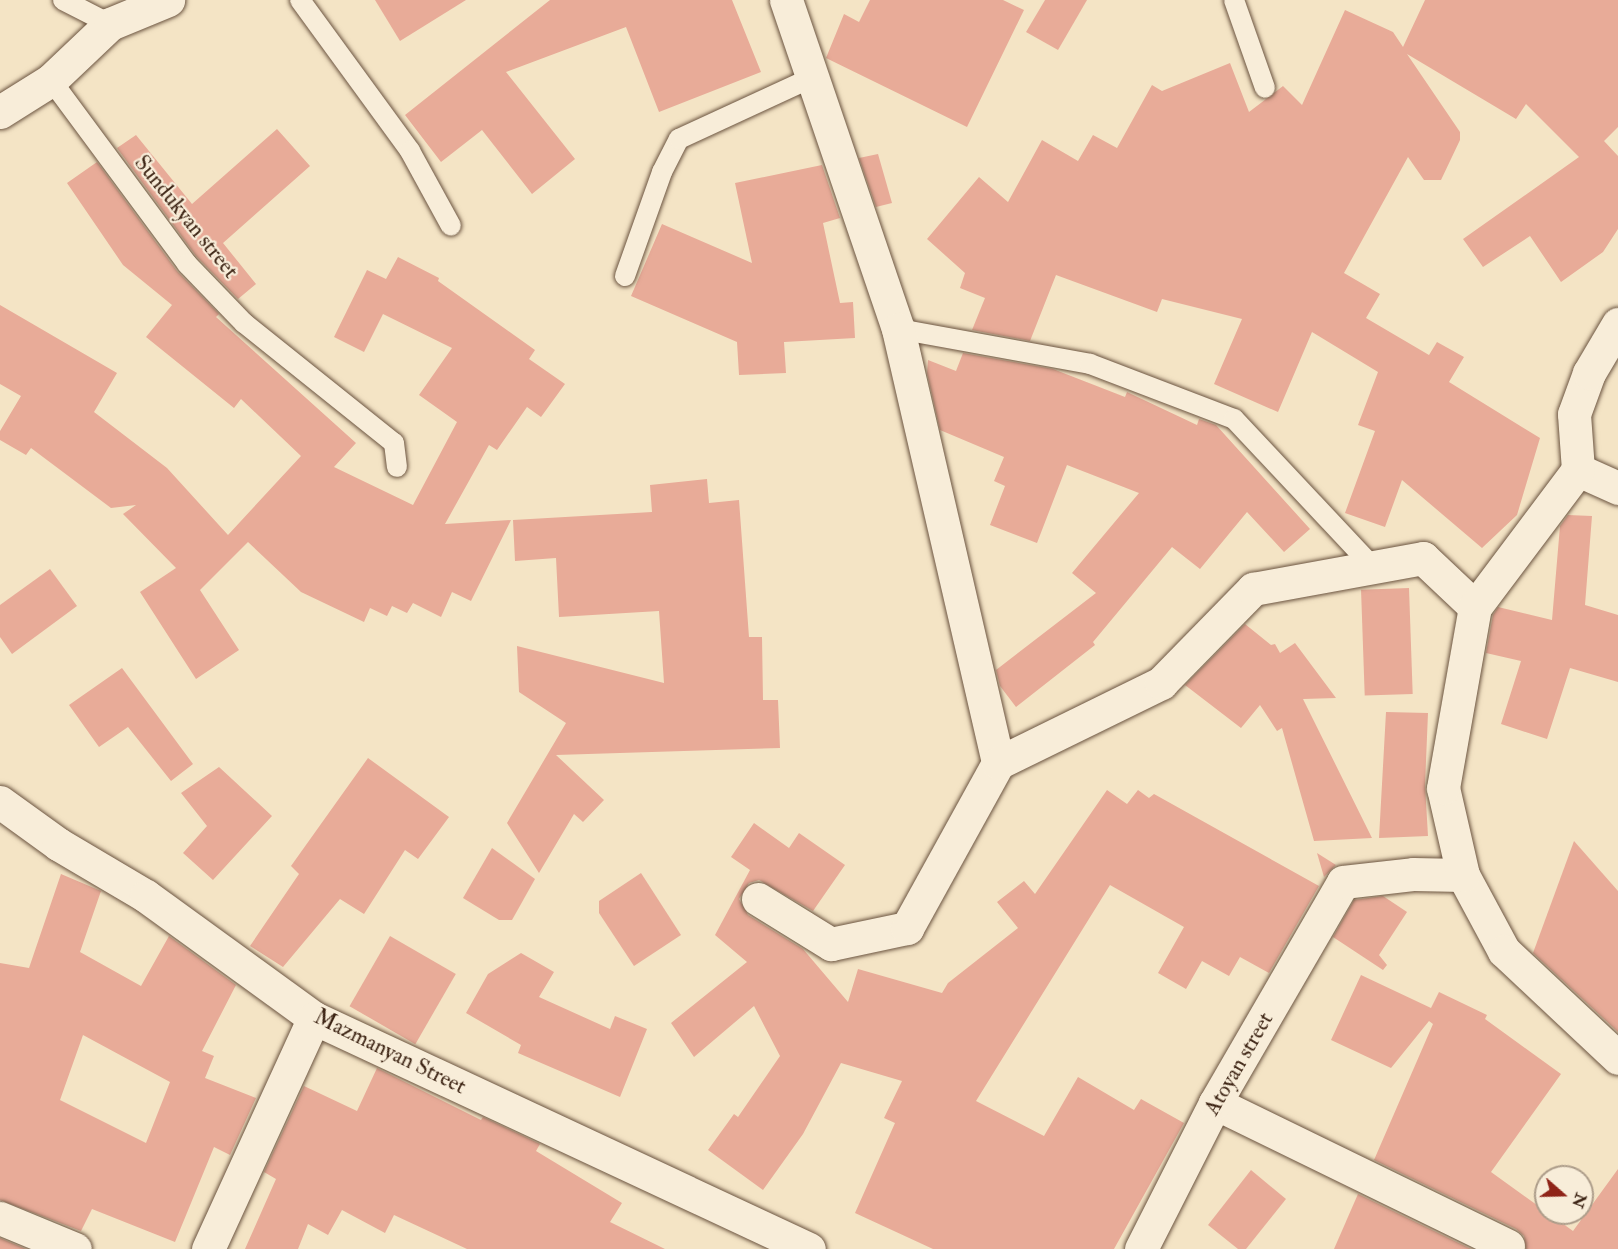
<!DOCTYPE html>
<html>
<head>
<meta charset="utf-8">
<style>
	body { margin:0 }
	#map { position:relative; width:1618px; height:1249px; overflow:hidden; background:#f4e4c5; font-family:"IM FELL Double Pica",serif }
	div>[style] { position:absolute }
	.building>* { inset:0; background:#e8ab98; transform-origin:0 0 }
	.roads { filter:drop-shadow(0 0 2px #6b5440) drop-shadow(0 0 2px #6b5440) }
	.lane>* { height:20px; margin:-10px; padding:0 10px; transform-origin:10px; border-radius:10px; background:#f8edd9 }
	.street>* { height:33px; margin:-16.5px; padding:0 16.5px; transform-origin:16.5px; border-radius:16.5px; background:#f8edd9 }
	span { translate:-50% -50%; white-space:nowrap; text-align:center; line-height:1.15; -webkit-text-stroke:4.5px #f8edd9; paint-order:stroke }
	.street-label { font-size:22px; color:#3d2414 }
	.north { position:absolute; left:1534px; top:1165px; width:60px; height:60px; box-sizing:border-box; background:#f8edd9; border:2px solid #ad9d8a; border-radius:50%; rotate:110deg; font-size:16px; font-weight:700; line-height:24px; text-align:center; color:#3d2414 }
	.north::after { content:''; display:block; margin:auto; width:21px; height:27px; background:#8f2418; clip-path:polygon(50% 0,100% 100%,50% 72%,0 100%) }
</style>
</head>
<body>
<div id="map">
	<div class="building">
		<div style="clip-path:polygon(375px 0,466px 0,400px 41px)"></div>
		<div style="clip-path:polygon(550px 0,732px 0,761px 72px,659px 112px,626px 27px,506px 72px,575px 159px,532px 194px,482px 130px,441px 162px,405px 115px)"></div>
		<div style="clip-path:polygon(870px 0,1003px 0,1024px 10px,967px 127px,826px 58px,844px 14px,859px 22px)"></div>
		<div style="clip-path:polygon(1045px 0,1087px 0,1058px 50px,1026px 32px)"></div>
		<div style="clip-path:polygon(1425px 0,1618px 0,1618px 127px,1604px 141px,1618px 156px,1618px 229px,1603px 252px,1561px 282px,1530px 236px,1483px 267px,1463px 239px,1579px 157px,1526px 104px,1516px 119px,1407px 54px,1460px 132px,1460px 140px,1441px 180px,1424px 180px,1408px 157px,1344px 273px,1380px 294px,1366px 318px,1429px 355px,1437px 342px,1464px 357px,1449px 382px,1540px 438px,1517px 515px,1482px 548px,1402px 480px,1385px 527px,1345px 513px,1375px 431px,1358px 425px,1378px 372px,1312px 332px,1278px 412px,1214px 384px,1242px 319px,1162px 299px,1157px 312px,1056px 275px,1030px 341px,972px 330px,985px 298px,960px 288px,965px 273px,927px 239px,979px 177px,1008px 202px,1042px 140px,1078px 161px,1093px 135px,1117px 148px,1152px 85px,1162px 91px,1230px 63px,1249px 112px,1283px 86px,1302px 105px,1345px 10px,1393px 32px,1403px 47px)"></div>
		<div style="clip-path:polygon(277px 129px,310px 166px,223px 243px,256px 284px,238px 299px,196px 256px,117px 148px,136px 135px,192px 204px)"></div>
		<div style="clip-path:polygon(878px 154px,892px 203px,876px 207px,859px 158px)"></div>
		<div style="clip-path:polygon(97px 162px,177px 271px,219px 314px,216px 317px,356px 443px,334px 467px,413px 505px,457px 422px,419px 395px,452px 348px,383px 314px,364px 352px,334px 337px,367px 270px,386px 279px,398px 257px,439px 278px,438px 281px,535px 350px,529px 359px,565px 384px,541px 417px,527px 407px,497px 450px,489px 445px,445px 524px,511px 520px,471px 601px,452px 592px,441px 617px,413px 603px,407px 613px,392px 606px,387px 616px,370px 608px,364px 622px,301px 592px,248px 542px,200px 590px,239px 650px,196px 679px,140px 592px,176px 568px,123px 514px,136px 505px,111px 508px,31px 448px,26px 455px,0 440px,0 431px,21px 396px,0 384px,0 305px,117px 373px,94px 412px,167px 468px,228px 535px,301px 456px,241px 399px,234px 408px,146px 337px,172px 305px,123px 265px,67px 183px)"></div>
		<div style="clip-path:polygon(822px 165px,840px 218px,823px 223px,840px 303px,853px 302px,855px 338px,784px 342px,786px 373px,739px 375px,737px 342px,631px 296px,662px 224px,752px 263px,735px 183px)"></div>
		<div style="clip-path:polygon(963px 353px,1053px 369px,1125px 397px,1127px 392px,1197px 425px,1199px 419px,1216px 425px,1310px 529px,1284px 552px,1247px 512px,1200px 569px,1172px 547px,1093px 642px,1095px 645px,1016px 707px,1000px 686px,996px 670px,1096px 593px,1072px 573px,1139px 493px,1067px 465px,1037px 543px,990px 525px,1005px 486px,994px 481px,1004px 457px,940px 430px,927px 373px,928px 360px,956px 371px)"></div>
		<div style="clip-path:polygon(707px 479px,709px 503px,739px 500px,749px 637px,762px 637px,763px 700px,778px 700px,780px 748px,556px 755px,604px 800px,583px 822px,574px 814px,539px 873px,507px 823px,566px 723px,519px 692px,517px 646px,664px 683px,659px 611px,559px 617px,556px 558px,515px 561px,513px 520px,652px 512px,650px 485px)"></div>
		<div style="clip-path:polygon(1568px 515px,1592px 516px,1585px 605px,1618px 615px,1618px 682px,1570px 668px,1547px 739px,1501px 724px,1521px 661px,1486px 653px,1493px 615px,1498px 607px,1552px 620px,1560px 526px)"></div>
		<div style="clip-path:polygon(50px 569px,77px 606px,12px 654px,0 637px,0 605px)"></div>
		<div style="left:1409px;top:588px;width:106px;height:48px;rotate:88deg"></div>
		<div style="clip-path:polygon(1245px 624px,1271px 645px,1275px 644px,1280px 653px,1295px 643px,1336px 698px,1303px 699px,1372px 838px,1314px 841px,1282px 728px,1277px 731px,1260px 705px,1241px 728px,1185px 685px)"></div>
		<div style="clip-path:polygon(122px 668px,193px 764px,171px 781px,128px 727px,99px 747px,69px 705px)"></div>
		<div style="clip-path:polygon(1386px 712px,1428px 713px,1425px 785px,1428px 836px,1379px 838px)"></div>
		<div style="clip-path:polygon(368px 758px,449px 817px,418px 859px,405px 850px,364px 914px,340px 899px,283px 967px,250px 946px,299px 874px,291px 866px)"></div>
		<div style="clip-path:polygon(219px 767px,272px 816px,213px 880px,183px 853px,207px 826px,181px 793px)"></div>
		<div style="clip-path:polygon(1107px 790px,1127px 804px,1138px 790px,1149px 798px,1154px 794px,1319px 886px,1269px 973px,1240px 957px,1229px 976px,1202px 961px,1186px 989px,1158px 973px,1184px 927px,1110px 885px,976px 1101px,1044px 1136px,1078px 1077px,1134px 1110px,1141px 1099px,1184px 1123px,1114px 1249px,933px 1249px,855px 1213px,895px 1123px,884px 1118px,902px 1081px,841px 1063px,803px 1134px,763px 1190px,708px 1150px,734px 1114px,738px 1117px,780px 1056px,754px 1006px,694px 1057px,671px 1023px,747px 962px,715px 935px,750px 870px,731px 857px,754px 823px,789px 848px,799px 833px,845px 865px,813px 911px,759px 880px,749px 883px,739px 899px,748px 915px,803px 949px,848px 1002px,858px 969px,942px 993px,948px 983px,1018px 928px,997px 902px,1024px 881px,1035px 894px)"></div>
		<div style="clip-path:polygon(1574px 841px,1618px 891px,1618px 1032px,1533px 953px)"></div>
		<div style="clip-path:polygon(492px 848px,535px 879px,512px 920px,499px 920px,463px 898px)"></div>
		<div style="clip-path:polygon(1317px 853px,1336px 865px,1324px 877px)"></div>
		<div style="clip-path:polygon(641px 873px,681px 935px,634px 966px,599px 913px,599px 901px)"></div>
		<div style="clip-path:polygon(evenodd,61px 874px,101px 891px,80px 952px,141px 986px,169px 936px,236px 985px,202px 1051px,214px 1056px,205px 1078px,256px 1098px,230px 1155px,214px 1147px,175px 1242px,92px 1209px,81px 1231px,0 1200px,0 963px,29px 968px,61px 874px,83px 1035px,170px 1082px,146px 1143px,60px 1100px,83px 1035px)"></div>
		<div style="clip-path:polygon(1383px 896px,1407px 912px,1379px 955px,1387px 965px,1383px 970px,1333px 937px,1354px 900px)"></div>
		<div style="left:390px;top:936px;width:76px;height:81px;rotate:30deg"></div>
		<div style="clip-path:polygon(521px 953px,554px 972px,539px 997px,610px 1029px,615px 1016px,647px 1029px,620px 1097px,518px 1053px,521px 1045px,466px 1013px,488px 974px)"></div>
		<div style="clip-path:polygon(1361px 975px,1431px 1008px,1439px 992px,1487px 1015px,1485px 1019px,1561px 1074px,1491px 1172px,1573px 1231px,1618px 1169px,1618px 1249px,1526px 1249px,1524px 1236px,1516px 1229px,1374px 1160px,1433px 1024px,1429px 1021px,1391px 1068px,1331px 1040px)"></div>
		<div style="clip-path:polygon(377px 1068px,481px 1120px,483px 1117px,540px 1144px,536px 1151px,622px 1203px,610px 1222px,665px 1249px,467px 1249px,394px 1215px,385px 1233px,342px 1210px,328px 1235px,308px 1224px,298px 1249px,245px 1249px,276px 1179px,264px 1172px,304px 1086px,357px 1111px)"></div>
		<div style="clip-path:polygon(1251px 1170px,1286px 1199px,1246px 1249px,1238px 1249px,1208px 1225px)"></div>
		<div style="clip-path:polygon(1358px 1194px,1471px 1249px,1334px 1249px)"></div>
		<div style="clip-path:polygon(0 1238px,26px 1249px,0 1249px)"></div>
	</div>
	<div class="roads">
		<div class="lane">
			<div style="left:63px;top:0;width:53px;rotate:27.1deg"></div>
			<div style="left:300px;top:0;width:187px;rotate:53.9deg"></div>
			<div style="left:410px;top:151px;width:85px;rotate:61.3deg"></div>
			<div style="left:1234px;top:0;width:93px;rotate:70.6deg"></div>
			<div style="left:51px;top:80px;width:229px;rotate:53.5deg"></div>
			<div style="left:187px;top:264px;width:82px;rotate:46deg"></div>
			<div style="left:244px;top:323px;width:192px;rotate:38.7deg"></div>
			<div style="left:394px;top:443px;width:24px;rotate:83deg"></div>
			<div style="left:625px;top:276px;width:110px;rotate:-70.4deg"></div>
			<div style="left:662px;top:172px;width:37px;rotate:-63deg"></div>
			<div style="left:679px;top:139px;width:145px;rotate:-24.8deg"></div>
			<div style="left:898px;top:329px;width:195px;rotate:10.3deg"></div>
			<div style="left:1090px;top:364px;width:154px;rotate:20.9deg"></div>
			<div style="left:1234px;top:419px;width:203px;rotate:46.8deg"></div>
		</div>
		<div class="street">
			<div style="left:786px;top:0;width:348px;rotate:71.2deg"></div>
			<div style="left:898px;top:329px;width:445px;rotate:77deg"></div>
			<div style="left:0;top:112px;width:60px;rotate:-32.1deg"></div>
			<div style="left:51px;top:80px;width:81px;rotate:-43.5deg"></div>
			<div style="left:110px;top:24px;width:63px;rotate:-22.5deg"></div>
			<div style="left:1578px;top:470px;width:44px;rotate:24.2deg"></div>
			<div style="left:0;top:802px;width:72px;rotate:35.9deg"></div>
			<div style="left:58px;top:844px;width:102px;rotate:30.6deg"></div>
			<div style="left:146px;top:896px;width:208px;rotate:36deg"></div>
			<div style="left:314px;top:1018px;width:546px;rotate:25.02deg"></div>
			<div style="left:1463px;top:875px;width:86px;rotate:61.7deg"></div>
			<div style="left:1504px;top:951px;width:156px;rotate:43.2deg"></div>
			<div style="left:758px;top:899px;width:86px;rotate:31.7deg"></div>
			<div style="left:831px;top:944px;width:78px;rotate:-11.9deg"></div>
			<div style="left:907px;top:928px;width:188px;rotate:-61.1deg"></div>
			<div style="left:998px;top:763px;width:182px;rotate:-26.1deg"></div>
			<div style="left:1161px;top:683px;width:132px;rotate:-45.6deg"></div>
			<div style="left:1253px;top:589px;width:173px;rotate:-10.3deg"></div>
			<div style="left:1423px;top:558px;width:71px;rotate:43.3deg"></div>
			<div style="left:1215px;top:1103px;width:326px;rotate:26deg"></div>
			<div style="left:0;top:1218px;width:81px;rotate:22.5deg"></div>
			<div style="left:208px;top:1249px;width:254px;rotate:-65.4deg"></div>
			<div style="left:1141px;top:1249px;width:164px;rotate:-63.1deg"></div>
			<div style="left:1215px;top:1103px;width:255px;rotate:-59.9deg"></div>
			<div style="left:1343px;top:882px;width:70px;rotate:-6.5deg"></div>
			<div style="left:1413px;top:874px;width:50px;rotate:1.1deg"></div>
			<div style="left:1463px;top:875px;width:89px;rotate:-102.9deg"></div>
			<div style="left:1443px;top:788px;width:184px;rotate:-80deg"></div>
			<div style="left:1475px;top:607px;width:171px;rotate:-53.1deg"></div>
			<div style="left:1578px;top:470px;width:56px;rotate:-94.1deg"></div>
			<div style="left:1574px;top:414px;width:44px;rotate:-69.9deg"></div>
			<div style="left:1589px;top:373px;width:57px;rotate:-59.4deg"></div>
		</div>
	</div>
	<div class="street-label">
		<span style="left:186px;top:217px;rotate:51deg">Sundukyan street</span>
		<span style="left:390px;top:1052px;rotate:26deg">Mazmanyan Street</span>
		<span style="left:1239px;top:1064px;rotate:-60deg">Atoyan street</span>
	</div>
	<div class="north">N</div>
</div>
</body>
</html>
